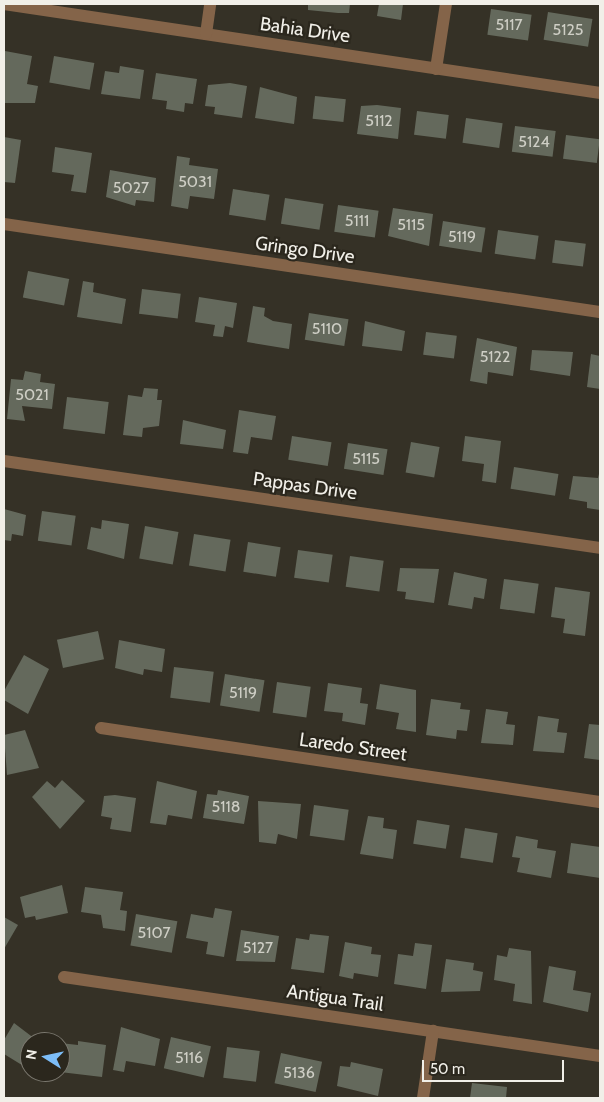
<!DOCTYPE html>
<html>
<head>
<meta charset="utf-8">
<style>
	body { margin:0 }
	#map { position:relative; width:604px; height:1102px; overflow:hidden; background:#353126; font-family:Cabin,sans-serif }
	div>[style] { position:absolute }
	.building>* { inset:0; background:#64695c; transform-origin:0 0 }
	.street>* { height:12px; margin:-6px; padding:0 6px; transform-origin:6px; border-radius:6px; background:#846449 }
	span { translate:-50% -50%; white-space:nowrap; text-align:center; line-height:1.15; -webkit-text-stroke:4.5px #2b271d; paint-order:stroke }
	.number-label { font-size:16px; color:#cecec5 }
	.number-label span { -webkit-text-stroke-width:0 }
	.street-label { font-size:19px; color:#f1efe8 }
	.frame { position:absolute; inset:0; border:5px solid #f1efe8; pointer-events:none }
	.north { position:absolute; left:20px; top:1032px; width:50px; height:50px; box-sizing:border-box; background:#2b271d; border:1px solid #7a776e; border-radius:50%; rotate:280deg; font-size:14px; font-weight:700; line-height:20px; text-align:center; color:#f1efe8 }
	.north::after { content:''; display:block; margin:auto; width:18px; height:22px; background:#7dbef9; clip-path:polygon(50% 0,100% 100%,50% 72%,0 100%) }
	.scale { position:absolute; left:422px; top:1060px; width:142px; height:22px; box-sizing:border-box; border:2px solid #f1efe8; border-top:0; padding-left:6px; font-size:15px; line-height:18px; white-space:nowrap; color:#f1efe8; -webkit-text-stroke:4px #2b271d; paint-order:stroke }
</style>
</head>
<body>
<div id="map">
	<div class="building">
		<div style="clip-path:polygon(308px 4px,350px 4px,349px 13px,338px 13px,308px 10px)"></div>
		<div style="clip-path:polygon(379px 4px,403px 4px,401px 20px,377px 16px)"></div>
		<div style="left:491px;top:9px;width:41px;height:26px;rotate:8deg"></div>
		<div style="left:548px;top:12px;width:45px;height:28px;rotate:9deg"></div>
		<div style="clip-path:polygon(5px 51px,32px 56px,27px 84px,38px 86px,35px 103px,4px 103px)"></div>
		<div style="left:54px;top:56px;width:41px;height:27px;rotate:10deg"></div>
		<div style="clip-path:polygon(120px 66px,144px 70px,140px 99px,101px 94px,105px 71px,119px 73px)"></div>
		<div style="clip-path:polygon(156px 73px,197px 79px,193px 104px,185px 103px,184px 112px,166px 109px,167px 101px,152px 99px)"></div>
		<div style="clip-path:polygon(230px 83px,247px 86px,242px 118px,214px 114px,215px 107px,205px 106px,208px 85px)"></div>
		<div style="clip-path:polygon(260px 87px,297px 97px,294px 124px,255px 118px)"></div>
		<div style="left:315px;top:96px;width:31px;height:23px;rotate:6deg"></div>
		<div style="clip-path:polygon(377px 105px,401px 108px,398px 139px,357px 134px,361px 106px)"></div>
		<div style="left:417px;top:111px;width:32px;height:24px;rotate:7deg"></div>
		<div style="left:466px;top:118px;width:37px;height:25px;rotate:8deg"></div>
		<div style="left:515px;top:126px;width:41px;height:26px;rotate:7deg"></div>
		<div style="left:566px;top:135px;width:34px;height:24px;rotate:7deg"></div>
		<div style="clip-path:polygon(4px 137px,21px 140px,15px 183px,4px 182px)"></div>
		<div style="clip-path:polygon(55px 147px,92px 153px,86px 193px,71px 191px,74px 175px,52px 172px)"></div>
		<div style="clip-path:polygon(177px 156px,190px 158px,189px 165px,218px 169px,214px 199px,190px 196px,188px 209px,171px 206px)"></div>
		<div style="clip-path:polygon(110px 170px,156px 178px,154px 202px,136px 200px,135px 206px,106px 197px)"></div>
		<div style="left:233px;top:189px;width:37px;height:26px;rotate:9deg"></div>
		<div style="left:285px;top:198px;width:39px;height:26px;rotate:9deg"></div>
		<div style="left:338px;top:205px;width:41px;height:27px;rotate:8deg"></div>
		<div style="clip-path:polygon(393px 208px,433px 214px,429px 246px,388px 236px)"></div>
		<div style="left:443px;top:221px;width:43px;height:25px;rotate:9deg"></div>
		<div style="left:498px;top:230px;width:41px;height:24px;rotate:8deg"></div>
		<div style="left:555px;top:240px;width:31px;height:23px;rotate:7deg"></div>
		<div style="left:28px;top:271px;width:42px;height:27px;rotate:11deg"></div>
		<div style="clip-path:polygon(83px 281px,94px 283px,93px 292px,126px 299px,122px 324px,77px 317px)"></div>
		<div style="left:142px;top:289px;width:39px;height:25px;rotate:7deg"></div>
		<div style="clip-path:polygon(199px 297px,237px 303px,233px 328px,225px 326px,223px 337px,213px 336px,215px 325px,195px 322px)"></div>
		<div style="clip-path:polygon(253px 306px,265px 308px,264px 316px,273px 321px,292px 324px,289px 349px,247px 342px)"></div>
		<div style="left:309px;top:313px;width:40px;height:27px;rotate:9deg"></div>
		<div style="clip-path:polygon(365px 321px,405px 331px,402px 351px,362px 346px)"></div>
		<div style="left:426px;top:332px;width:31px;height:23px;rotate:7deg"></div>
		<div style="clip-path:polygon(477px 338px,517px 347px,513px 376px,488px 372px,487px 384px,470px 381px)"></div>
		<div style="clip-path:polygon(532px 350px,573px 352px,570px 376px,530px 370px)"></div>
		<div style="clip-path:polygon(591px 354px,600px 356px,600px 389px,587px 387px)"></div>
		<div style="clip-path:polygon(25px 371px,41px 374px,40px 382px,55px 384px,52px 409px,22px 406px,25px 421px,7px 419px,11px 379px,23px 380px)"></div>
		<div style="clip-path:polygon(144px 388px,158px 389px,157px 400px,162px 400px,159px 426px,143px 428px,142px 437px,123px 435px,128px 395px,142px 397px)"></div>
		<div style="left:67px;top:397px;width:42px;height:32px;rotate:7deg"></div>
		<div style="clip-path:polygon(239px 410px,276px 416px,272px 440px,251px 437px,248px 454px,233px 452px)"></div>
		<div style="clip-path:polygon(183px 420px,226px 430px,223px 449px,180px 444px)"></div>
		<div style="left:292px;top:436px;width:40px;height:24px;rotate:9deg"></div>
		<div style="clip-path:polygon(465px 436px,501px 441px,496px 483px,482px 481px,484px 464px,462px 461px)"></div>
		<div style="left:411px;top:442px;width:29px;height:31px;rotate:10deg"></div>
		<div style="left:348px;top:443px;width:40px;height:26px;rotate:9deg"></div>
		<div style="left:514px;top:467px;width:45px;height:22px;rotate:9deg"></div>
		<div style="clip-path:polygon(600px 470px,600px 510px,587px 508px,587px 502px,569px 499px,573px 476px,598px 478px)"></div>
		<div style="clip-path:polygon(4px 509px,26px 515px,23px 536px,12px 534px,11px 541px,4px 540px)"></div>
		<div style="left:42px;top:511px;width:34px;height:30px;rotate:8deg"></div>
		<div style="clip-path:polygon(102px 520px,129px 524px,124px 559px,87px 549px,91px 527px,101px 529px)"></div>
		<div style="left:145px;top:526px;width:34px;height:33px;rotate:10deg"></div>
		<div style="left:194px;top:534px;width:37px;height:32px;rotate:9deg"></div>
		<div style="left:248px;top:542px;width:33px;height:30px;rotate:9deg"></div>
		<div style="left:298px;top:550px;width:35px;height:28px;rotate:8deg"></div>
		<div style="left:350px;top:556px;width:34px;height:31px;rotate:8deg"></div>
		<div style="clip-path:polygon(400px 568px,439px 569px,434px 603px,405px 599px,406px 592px,397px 591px)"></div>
		<div style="clip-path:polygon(454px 572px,487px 579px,484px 599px,474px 597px,472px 609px,448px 605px)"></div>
		<div style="left:504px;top:579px;width:35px;height:30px;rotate:8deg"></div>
		<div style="clip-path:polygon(555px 587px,590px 592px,585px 636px,563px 633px,565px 619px,551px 617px)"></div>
		<div style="left:98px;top:631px;width:29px;height:42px;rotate:78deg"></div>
		<div style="clip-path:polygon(119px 640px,165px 649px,162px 672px,144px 669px,143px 675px,115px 668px)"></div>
		<div style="clip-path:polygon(24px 655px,49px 669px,28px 714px,4px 700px,4px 691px)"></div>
		<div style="left:174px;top:667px;width:40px;height:31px;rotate:7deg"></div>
		<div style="left:225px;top:674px;width:40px;height:32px;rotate:9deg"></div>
		<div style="left:277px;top:682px;width:34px;height:31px;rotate:8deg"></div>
		<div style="clip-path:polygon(328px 683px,362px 688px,360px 703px,368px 704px,365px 725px,342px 721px,343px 713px,324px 711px)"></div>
		<div style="clip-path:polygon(380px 684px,416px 690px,416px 732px,396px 729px,399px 713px,376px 709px)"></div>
		<div style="clip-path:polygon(431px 699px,461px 703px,460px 709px,470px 710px,467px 731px,457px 730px,456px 739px,426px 735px)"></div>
		<div style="clip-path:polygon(486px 709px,508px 712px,506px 724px,515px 725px,513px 745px,481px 743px)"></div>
		<div style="clip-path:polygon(538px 716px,559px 719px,557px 732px,567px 733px,564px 753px,533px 751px)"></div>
		<div style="clip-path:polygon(589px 724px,600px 725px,600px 760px,584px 758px)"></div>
		<div style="clip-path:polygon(25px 730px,39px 768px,7px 775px,4px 735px)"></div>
		<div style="clip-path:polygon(62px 780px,85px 801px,60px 829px,32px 797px,47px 781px,55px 788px)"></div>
		<div style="clip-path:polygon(157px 781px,197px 791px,192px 819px,168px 815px,166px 825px,150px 823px)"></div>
		<div style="clip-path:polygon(218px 790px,249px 796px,244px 824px,203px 818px,207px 794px,217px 795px)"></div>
		<div style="clip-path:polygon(115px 795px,136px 798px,131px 832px,110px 829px,112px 818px,101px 816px,104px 796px)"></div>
		<div style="clip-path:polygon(258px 801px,301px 804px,297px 839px,278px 834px,276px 844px,259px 842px)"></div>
		<div style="left:314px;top:805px;width:35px;height:31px;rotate:8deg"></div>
		<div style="clip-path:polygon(368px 816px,384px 818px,383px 828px,397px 830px,393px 859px,360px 854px)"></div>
		<div style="left:417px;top:820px;width:33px;height:24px;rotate:9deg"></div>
		<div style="left:465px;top:828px;width:33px;height:30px;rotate:9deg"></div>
		<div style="clip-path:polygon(516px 836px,538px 840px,537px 848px,556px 851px,551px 878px,517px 872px,520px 858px,512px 857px)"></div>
		<div style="clip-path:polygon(571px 843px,600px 847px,600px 878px,567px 873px)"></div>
		<div style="clip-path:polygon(62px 885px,68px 913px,36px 920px,35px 916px,25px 918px,20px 897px)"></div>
		<div style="clip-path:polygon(85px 887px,123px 892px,120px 910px,127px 911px,125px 931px,103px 928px,101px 915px,81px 912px)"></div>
		<div style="clip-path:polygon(215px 908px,232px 911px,224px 957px,206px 954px,208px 942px,186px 938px,191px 914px,213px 918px)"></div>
		<div style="left:136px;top:914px;width:42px;height:32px;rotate:10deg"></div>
		<div style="clip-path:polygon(4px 917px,18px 925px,4px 949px)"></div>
		<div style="clip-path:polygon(241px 930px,279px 936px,275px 962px,236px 961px)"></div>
		<div style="clip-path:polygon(310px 934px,329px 936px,324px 973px,291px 969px,296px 938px,309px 940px)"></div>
		<div style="clip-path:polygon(345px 942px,372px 947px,371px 954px,381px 955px,378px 977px,354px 973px,353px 979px,339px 976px)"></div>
		<div style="clip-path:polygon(415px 943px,432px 945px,426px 989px,394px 984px,398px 954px,413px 956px)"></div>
		<div style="clip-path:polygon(509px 948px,531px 951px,532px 1004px,513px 1001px,515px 984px,494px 980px,497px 955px,507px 957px)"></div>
		<div style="clip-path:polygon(446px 959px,474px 963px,473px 970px,483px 972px,480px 991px,441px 992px)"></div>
		<div style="clip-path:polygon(549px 966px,576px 971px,573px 990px,591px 993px,588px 1012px,543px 1002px)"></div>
		<div style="clip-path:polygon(14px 1023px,39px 1042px,30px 1042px,30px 1070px,4px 1054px,4px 1040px)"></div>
		<div style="clip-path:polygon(121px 1027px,160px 1039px,155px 1066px,126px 1061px,124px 1072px,113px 1070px)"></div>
		<div style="left:171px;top:1037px;width:41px;height:32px;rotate:13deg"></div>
		<div style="clip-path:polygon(78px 1041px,106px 1045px,102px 1077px,60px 1072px,60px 1043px,78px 1045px)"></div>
		<div style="left:227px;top:1047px;width:33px;height:31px;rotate:7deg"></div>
		<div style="left:281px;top:1053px;width:42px;height:31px;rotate:12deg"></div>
		<div style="clip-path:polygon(351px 1062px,383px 1069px,378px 1096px,337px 1086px,340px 1066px,350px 1067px)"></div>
		<div style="clip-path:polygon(472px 1083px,507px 1087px,506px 1098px,470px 1098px)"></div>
	</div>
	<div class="street">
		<div style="left:4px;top:4px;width:603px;rotate:8.49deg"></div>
		<div style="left:206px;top:34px;width:30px;rotate:-82deg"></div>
		<div style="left:436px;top:69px;width:66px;rotate:-81.3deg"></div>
		<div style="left:4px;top:224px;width:602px;rotate:8.4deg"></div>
		<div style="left:4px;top:461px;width:602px;rotate:8.3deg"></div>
		<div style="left:101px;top:728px;width:504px;rotate:8.44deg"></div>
		<div style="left:64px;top:977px;width:542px;rotate:8.38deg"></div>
		<div style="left:423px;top:1098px;width:68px;rotate:-81.5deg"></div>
	</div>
	<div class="number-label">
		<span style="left:509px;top:25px">5117</span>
		<span style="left:568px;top:30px">5125</span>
		<span style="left:379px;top:121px">5112</span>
		<span style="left:534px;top:142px">5124</span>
		<span style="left:195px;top:182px">5031</span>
		<span style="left:131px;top:188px">5027</span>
		<span style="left:357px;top:221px">5111</span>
		<span style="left:411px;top:225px">5115</span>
		<span style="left:462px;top:237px">5119</span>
		<span style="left:327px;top:329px">5110</span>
		<span style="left:495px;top:357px">5122</span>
		<span style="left:32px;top:395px">5021</span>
		<span style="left:366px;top:459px">5115</span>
		<span style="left:243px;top:693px">5119</span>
		<span style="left:226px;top:807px">5118</span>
		<span style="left:154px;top:933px">5107</span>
		<span style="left:258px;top:948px">5127</span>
		<span style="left:189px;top:1058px">5116</span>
		<span style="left:299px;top:1073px">5136</span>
	</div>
	<div class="street-label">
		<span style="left:305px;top:30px;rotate:8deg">Bahia Drive</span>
		<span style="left:305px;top:250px;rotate:8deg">Gringo Drive</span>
		<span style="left:305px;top:486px;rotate:8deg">Pappas Drive</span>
		<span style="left:353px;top:747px;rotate:8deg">Laredo Street</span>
		<span style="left:335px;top:998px;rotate:8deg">Antigua Trail</span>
	</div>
	<div class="frame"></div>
	<div class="north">N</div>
	<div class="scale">50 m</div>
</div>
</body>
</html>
